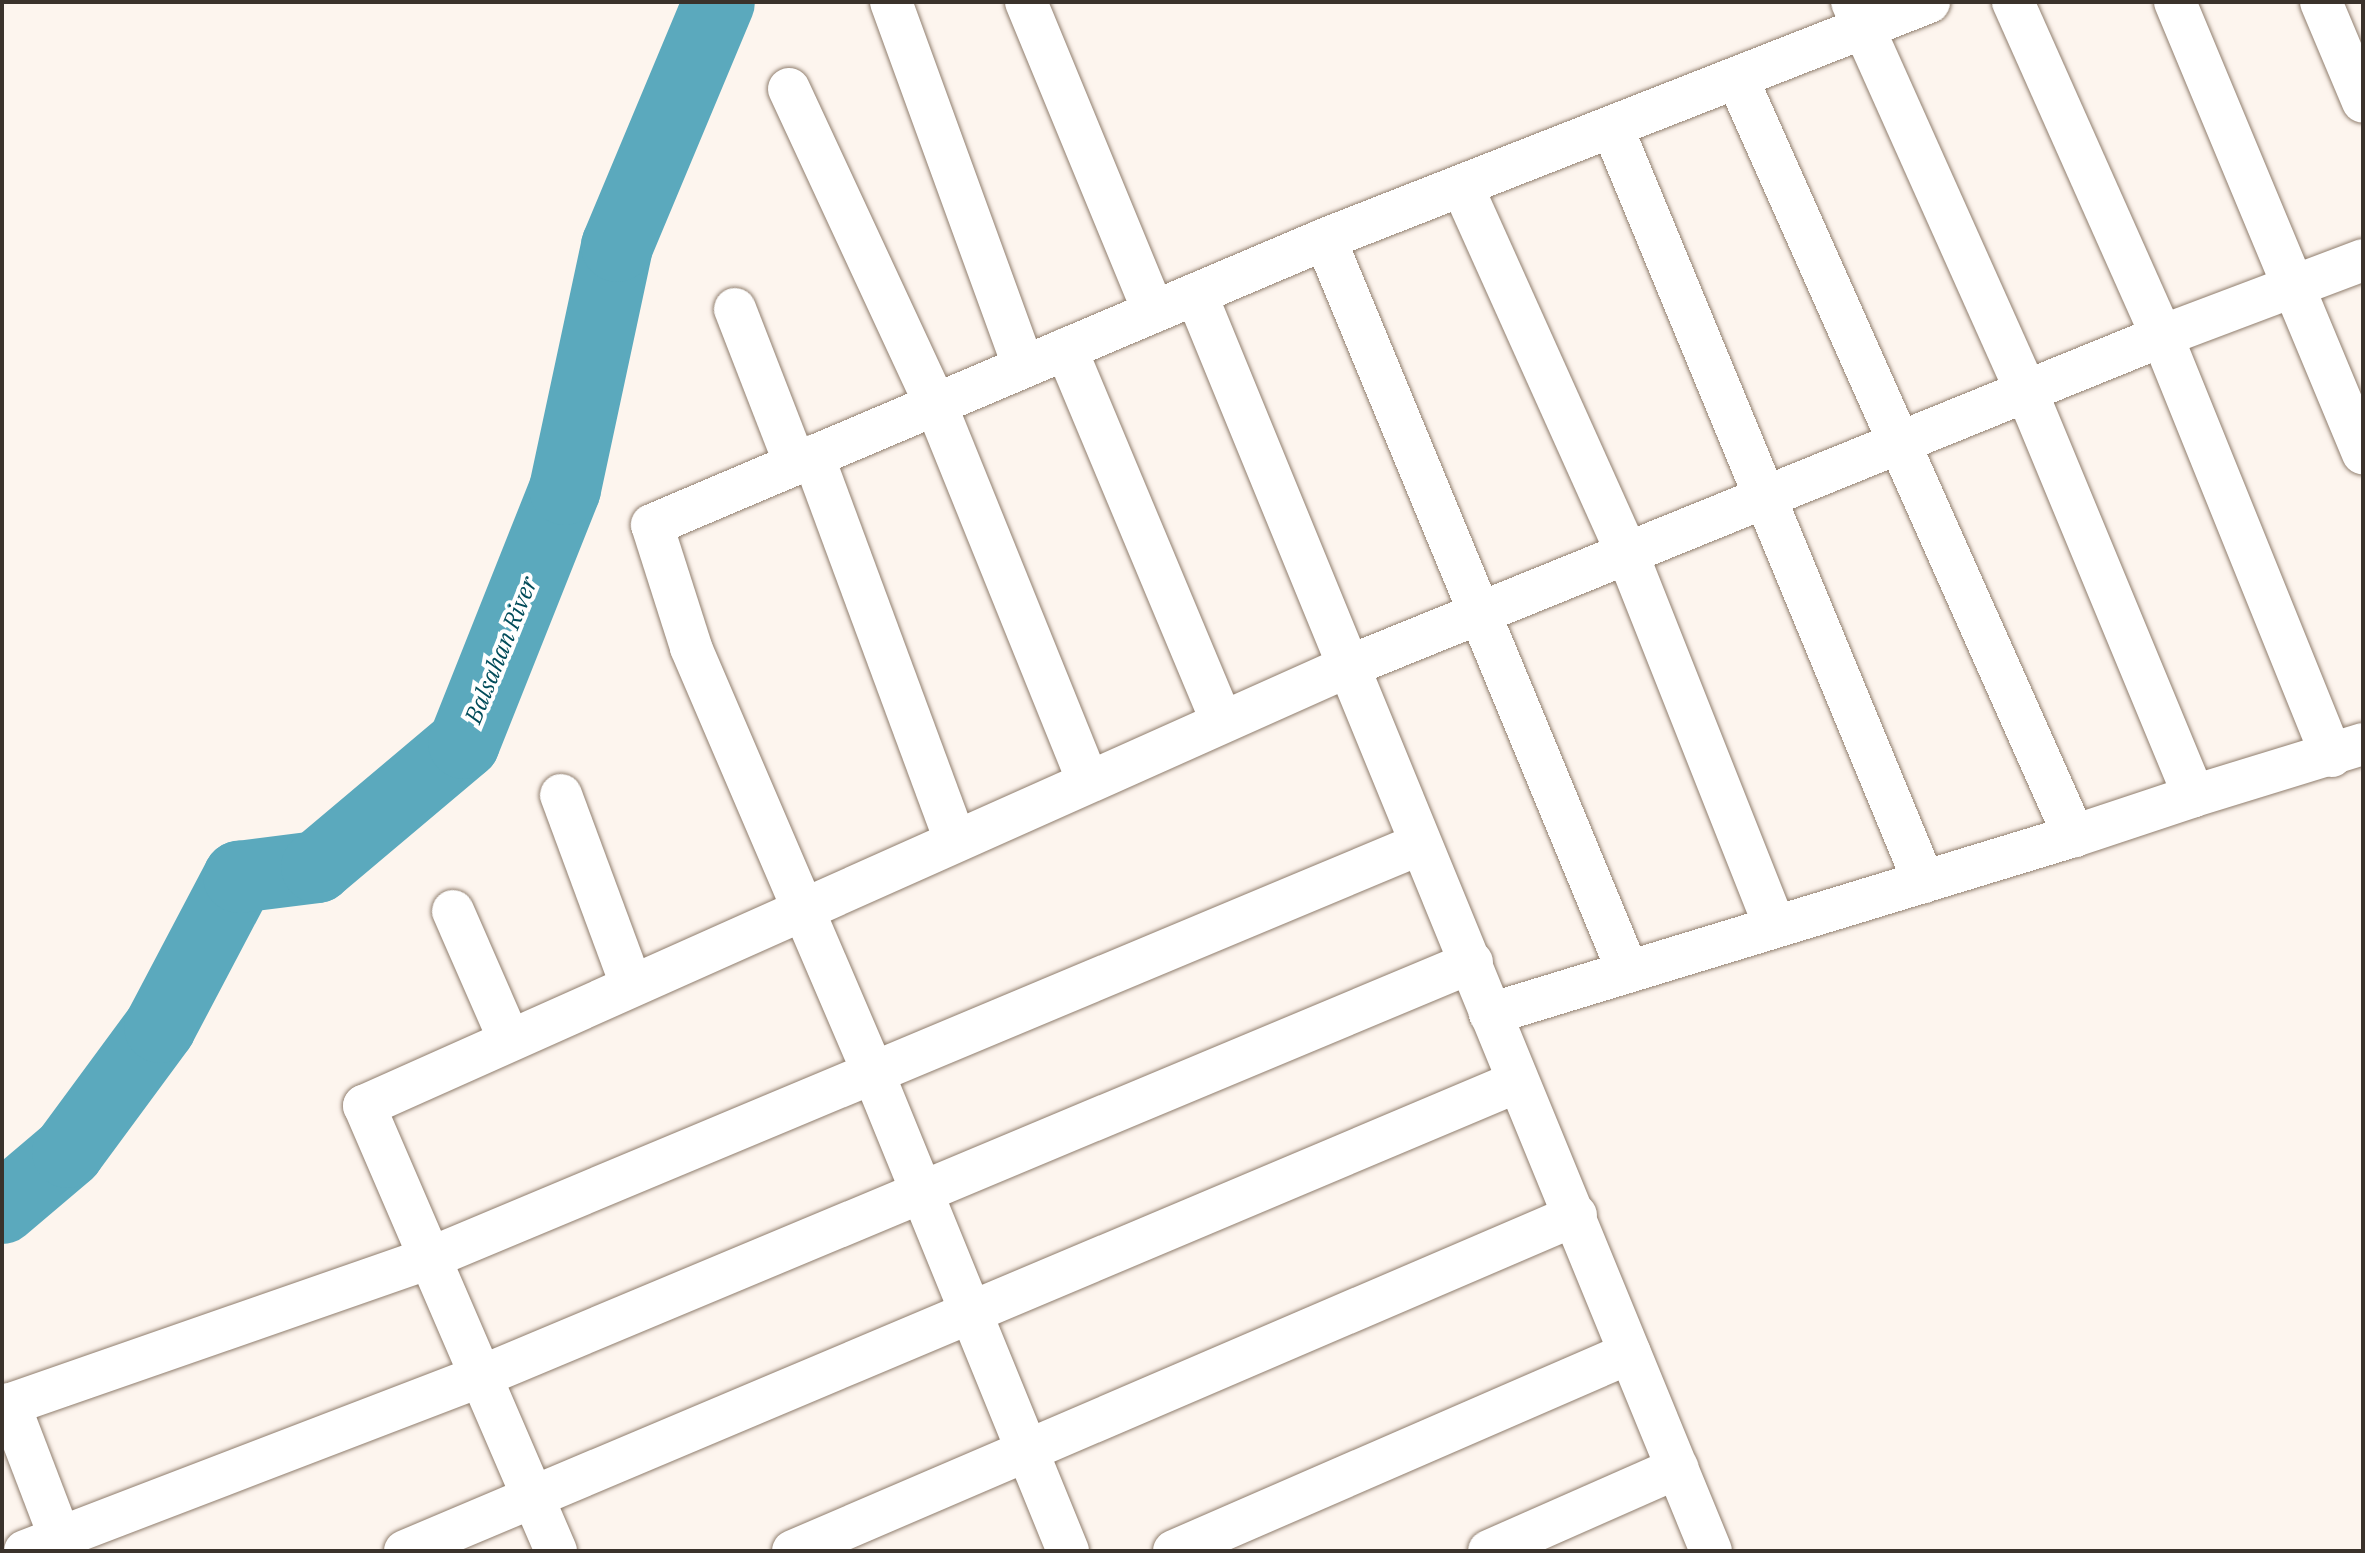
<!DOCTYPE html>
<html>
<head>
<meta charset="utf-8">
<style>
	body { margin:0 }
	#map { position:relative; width:2365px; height:1553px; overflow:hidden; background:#fdf5ee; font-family:"IBM Plex Serif",serif }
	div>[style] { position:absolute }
	.river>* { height:72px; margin:-36px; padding:0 36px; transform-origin:36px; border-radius:36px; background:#5ba9bd }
	.roads { filter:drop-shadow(0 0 2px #907e6e) drop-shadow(0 0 2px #907e6e) }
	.street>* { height:42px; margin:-21px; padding:0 21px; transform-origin:21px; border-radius:21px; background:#fff }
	span { translate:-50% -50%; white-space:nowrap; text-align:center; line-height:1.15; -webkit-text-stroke:8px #fff; paint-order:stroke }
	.water-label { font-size:24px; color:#014b59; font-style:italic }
	.frame { position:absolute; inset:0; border:4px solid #3a322b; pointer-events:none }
</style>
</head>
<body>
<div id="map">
	<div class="river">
		<div style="left:2px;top:1208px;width:87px;rotate:-40.3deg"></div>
		<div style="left:68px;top:1152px;width:155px;rotate:-53.6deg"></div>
		<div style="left:160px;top:1027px;width:170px;rotate:-62.2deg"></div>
		<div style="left:239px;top:877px;width:79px;rotate:-7.3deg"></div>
		<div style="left:317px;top:867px;width:192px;rotate:-40.1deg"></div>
		<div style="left:464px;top:743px;width:273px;rotate:-68.3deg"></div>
		<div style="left:565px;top:489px;width:249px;rotate:-77.9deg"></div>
		<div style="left:617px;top:246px;width:264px;rotate:-67.3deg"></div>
	</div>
	<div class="roads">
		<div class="street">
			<div style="left:891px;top:2px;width:388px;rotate:70deg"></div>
			<div style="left:1026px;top:2px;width:335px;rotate:67.6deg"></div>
			<div style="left:2013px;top:2px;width:366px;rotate:66deg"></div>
			<div style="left:2162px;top:336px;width:453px;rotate:68deg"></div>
			<div style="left:2175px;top:2px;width:489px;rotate:67.4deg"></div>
			<div style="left:2321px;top:2px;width:108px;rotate:67.2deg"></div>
			<div style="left:1737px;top:78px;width:830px;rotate:66.03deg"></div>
			<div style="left:2074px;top:836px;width:126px;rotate:-18.4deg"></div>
			<div style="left:2194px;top:796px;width:438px;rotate:-112.5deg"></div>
			<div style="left:2026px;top:391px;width:426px;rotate:-114.1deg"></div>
			<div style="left:789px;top:89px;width:349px;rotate:65.1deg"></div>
			<div style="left:936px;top:405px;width:406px;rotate:68deg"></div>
			<div style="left:1612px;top:127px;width:817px;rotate:67.55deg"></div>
			<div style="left:1462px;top:186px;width:402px;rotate:65.8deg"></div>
			<div style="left:1627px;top:553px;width:402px;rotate:68.4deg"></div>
			<div style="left:1325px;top:239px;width:649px;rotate:-21.42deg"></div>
			<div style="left:1196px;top:294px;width:1358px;rotate:67.72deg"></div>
			<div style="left:735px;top:309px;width:166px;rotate:68.8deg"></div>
			<div style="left:1066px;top:349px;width:404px;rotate:67.3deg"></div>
			<div style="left:813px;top:456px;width:408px;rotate:69.7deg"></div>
			<div style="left:561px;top:795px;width:202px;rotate:69.7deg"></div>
			<div style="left:2194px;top:796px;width:177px;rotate:-17.1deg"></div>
			<div style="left:453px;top:911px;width:140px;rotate:66.4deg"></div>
			<div style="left:1490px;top:1014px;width:611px;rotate:-16.95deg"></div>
			<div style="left:9px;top:1404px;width:157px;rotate:69.1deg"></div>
			<div style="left:2px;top:1407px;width:453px;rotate:-19.2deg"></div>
			<div style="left:430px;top:1258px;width:1073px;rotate:-22.69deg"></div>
			<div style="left:25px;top:1551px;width:489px;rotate:-21deg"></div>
			<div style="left:482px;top:1376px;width:1073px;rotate:-22.69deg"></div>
			<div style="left:405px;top:1551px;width:1207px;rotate:-22.87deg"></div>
			<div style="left:556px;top:1551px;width:485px;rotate:-113.3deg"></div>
			<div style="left:364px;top:1106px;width:1077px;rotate:-24.07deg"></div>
			<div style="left:1347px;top:667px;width:880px;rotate:-22.1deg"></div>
			<div style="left:2162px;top:336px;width:215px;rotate:-20.7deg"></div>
			<div style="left:793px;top:1551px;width:852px;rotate:-23.23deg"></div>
			<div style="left:1068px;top:1551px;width:519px;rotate:-112.17deg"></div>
			<div style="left:872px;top:1070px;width:460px;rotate:-113.2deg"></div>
			<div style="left:691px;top:647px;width:128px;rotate:-107.7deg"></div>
			<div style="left:652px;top:525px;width:731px;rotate:-23.02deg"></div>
			<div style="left:1325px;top:239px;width:793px;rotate:67.54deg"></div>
			<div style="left:1174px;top:1551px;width:497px;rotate:-23.5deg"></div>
			<div style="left:1489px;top:1551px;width:206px;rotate:-23.8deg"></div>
		</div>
	</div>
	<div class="water-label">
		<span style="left:501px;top:650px;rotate:-68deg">Balsahan River</span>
	</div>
	<div class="frame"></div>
</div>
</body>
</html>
